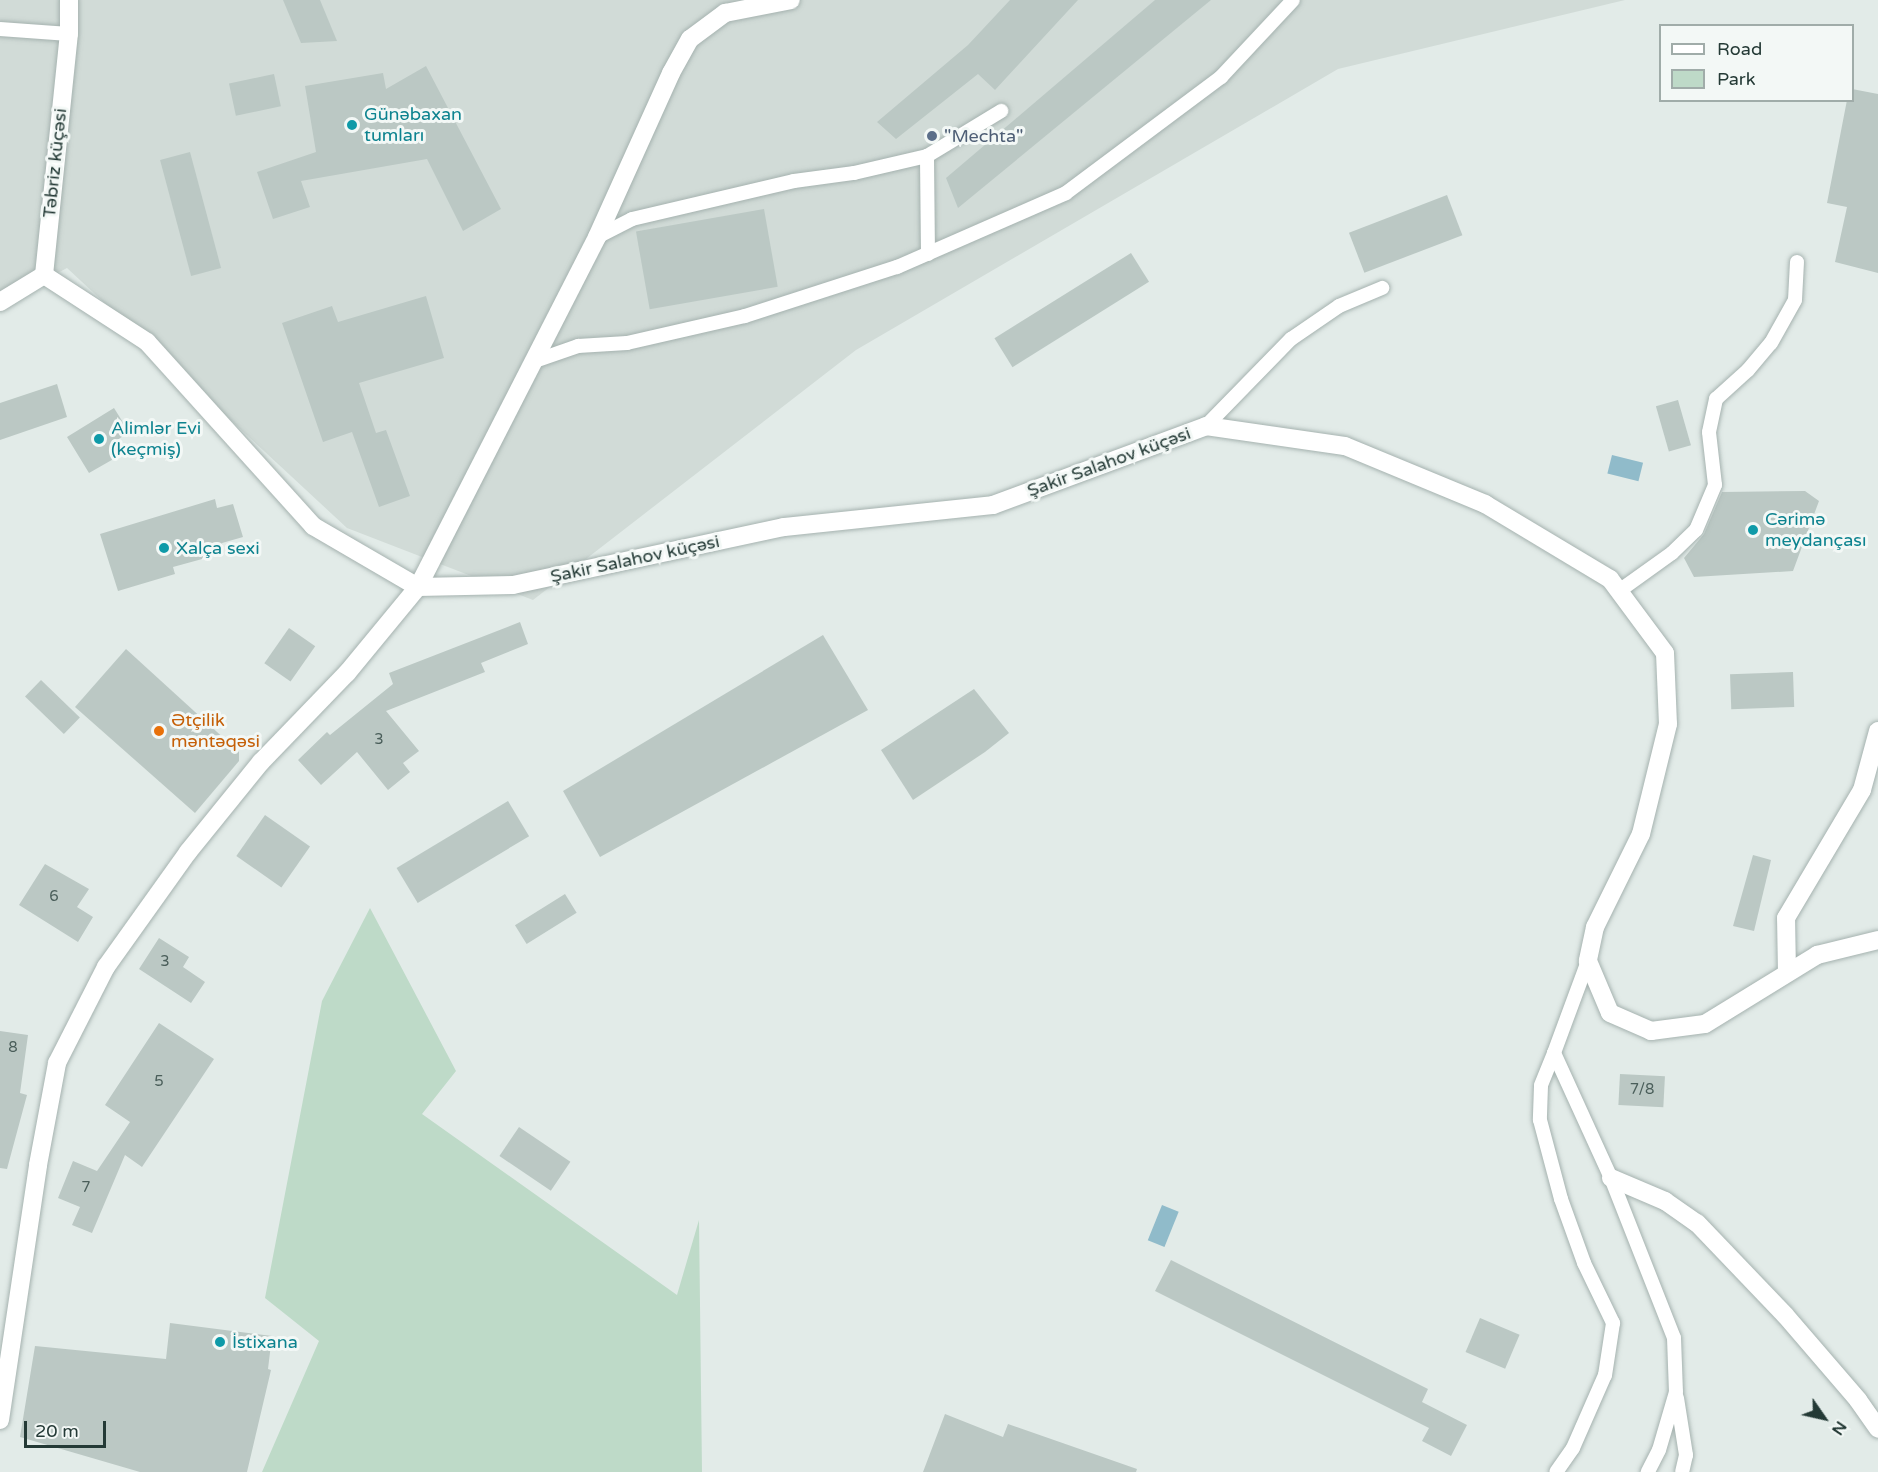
<!DOCTYPE html>
<html>
<head>
<meta charset="utf-8">
<style>
	body { margin:0 }
	#map { position:relative; width:1878px; height:1472px; overflow:hidden; background:#e2ebe8; font-family:"Varela Round",sans-serif }
	div>[style] { position:absolute }
	.built>* { inset:0; background:#d1dbd7 }
	.green>* { inset:0; background:#bedac8 }
	.water>* { inset:0; background:#90bbca; transform-origin:0 0 }
	.building>* { inset:0; background:#bbc8c4; transform-origin:0 0 }
	.roads { filter:drop-shadow(0 0 2px #a5b2af) drop-shadow(0 0 2px #a5b2af) }
	.service>* { height:14px; margin:-7px; padding:0 7px; transform-origin:7px; border-radius:7px; background:#fff }
	.minor>* { height:18px; margin:-9px; padding:0 9px; transform-origin:9px; border-radius:9px; background:#fff }
	.tertiary>* { height:18px; margin:-9px; padding:0 9px; transform-origin:9px; border-radius:9px; background:#fff }
	.secondary>* { height:18px; margin:-9px; padding:0 9px; transform-origin:9px; border-radius:9px; background:#fff }
	.dots>* { width:16px; height:16px; translate:-50% -50%; box-sizing:border-box; border:3px solid #f3f8f6; border-radius:50% }
	span { translate:-50% -50%; white-space:nowrap; text-align:center; line-height:1.15; -webkit-text-stroke:6px #f3f8f6; paint-order:stroke }
	.number-label { font-size:15px; color:#4a5e5a }
	.number-label span { -webkit-text-stroke-width:0 }
	.culture-label { font-size:18px; color:#0d838f }
	.left { translate:0 -50%; text-align:left }
	.service-label { font-size:18px; color:#4e5e75 }
	.street-label { font-size:18px; color:#243a36 }
	.food-label { font-size:18px; color:#c56008 }
	.legend { position:absolute; left:1659px; top:24px; width:195px; height:78px; box-sizing:border-box; background:#f3f8f6; border:2px solid #a0aca9; margin:0; padding:8px 10px; list-style:none; font-size:18px; color:#243a36 }
	.legend li { display:flex; align-items:center; gap:12px; height:30px }
	.legend b { width:30px; border:2px solid #a0aca9 }
	.north { position:absolute; left:1794px; top:1388px; width:60px; height:60px; -webkit-text-stroke:4px #f3f8f6; paint-order:stroke; rotate:124deg; font-size:16px; font-weight:700; line-height:24px; text-align:center; color:#243a36 }
	.north::after { content:''; display:block; margin:auto; width:21px; height:27px; background:#243a36; clip-path:polygon(50% 0,100% 100%,50% 72%,0 100%) }
	.scale { position:absolute; left:24px; top:1421px; width:82px; height:27px; box-sizing:border-box; border:3px solid #243a36; border-top:0; padding-left:8px; font-size:18px; line-height:21px; white-space:nowrap; color:#243a36; -webkit-text-stroke:4px #f3f8f6; paint-order:stroke }
</style>
</head>
<body>
<div id="map">
	<div class="built">
		<div style="clip-path:polygon(0 0,1625px 0,1338px 69px,856px 350px,533px 600px,347px 528px,67px 268px,0 303px)"></div>
	</div>
	<div class="green">
		<div style="clip-path:polygon(370px 908px,456px 1071px,422px 1114px,677px 1295px,699px 1220px,702px 1472px,262px 1472px,319px 1341px,265px 1298px,322px 1001px)"></div>
	</div>
	<div class="water">
		<div style="left:1612px;top:455px;width:32px;height:19px;rotate:14deg"></div>
		<div style="left:1162px;top:1205px;width:18px;height:38px;rotate:22deg"></div>
	</div>
	<div class="building">
		<div style="clip-path:polygon(283px 0,320px 0,337px 41px,301px 43px)"></div>
		<div style="clip-path:polygon(1010px 0,1078px 0,995px 90px,978px 74px,896px 139px,877px 122px,968px 45px)"></div>
		<div style="clip-path:polygon(1155px 0,1211px 0,958px 208px,946px 178px)"></div>
		<div style="clip-path:polygon(426px 66px,501px 209px,463px 231px,427px 159px,301px 181px,310px 207px,273px 219px,257px 172px,316px 152px,305px 86px,383px 73px,386px 89px)"></div>
		<div style="left:274px;top:74px;width:33px;height:46px;rotate:78deg"></div>
		<div style="clip-path:polygon(1852px 89px,1878px 94px,1878px 273px,1835px 262px,1847px 207px,1827px 203px,1847px 100px,1852px 100px)"></div>
		<div style="left:190px;top:152px;width:120px;height:31px;rotate:75deg"></div>
		<div style="left:1447px;top:195px;width:43px;height:105px;rotate:69deg"></div>
		<div style="left:764px;top:209px;width:79px;height:130px;rotate:80deg"></div>
		<div style="left:1131px;top:253px;width:34px;height:161px;rotate:58deg"></div>
		<div style="clip-path:polygon(426px 296px,444px 358px,359px 383px,376px 433px,386px 430px,410px 496px,379px 507px,352px 432px,323px 442px,282px 323px,332px 306px,338px 322px)"></div>
		<div style="clip-path:polygon(57px 384px,67px 417px,0 440px,0 403px)"></div>
		<div style="left:1678px;top:400px;width:47px;height:23px;rotate:74deg"></div>
		<div style="clip-path:polygon(114px 408px,129px 432px,110px 445px,117px 457px,89px 473px,67px 437px)"></div>
		<div style="clip-path:polygon(1805px 491px,1819px 501px,1793px 571px,1694px 577px,1684px 558px,1704px 534px,1722px 492px)"></div>
		<div style="clip-path:polygon(215px 499px,217px 508px,233px 504px,243px 537px,222px 543px,224px 553px,173px 567px,175px 574px,118px 591px,100px 534px)"></div>
		<div style="clip-path:polygon(520px 622px,528px 644px,481px 663px,485px 672px,386px 711px,419px 751px,403px 763px,410px 772px,388px 790px,357px 752px,321px 785px,298px 760px,327px 732px,330px 735px,393px 684px,389px 673px)"></div>
		<div style="left:289px;top:628px;width:32px;height:43px;rotate:35deg"></div>
		<div style="clip-path:polygon(823px 635px,868px 710px,600px 857px,563px 791px)"></div>
		<div style="clip-path:polygon(126px 649px,239px 752px,239px 761px,195px 813px,75px 707px)"></div>
		<div style="left:1793px;top:672px;width:35px;height:63px;rotate:88deg"></div>
		<div style="left:41px;top:680px;width:54px;height:23px;rotate:44deg"></div>
		<div style="clip-path:polygon(974px 689px,1009px 733px,985px 752px,913px 800px,881px 750px)"></div>
		<div style="left:508px;top:801px;width:41px;height:130px;rotate:59deg"></div>
		<div style="left:265px;top:815px;width:55px;height:50px;rotate:35deg"></div>
		<div style="clip-path:polygon(1753px 855px,1771px 860px,1754px 931px,1733px 926px)"></div>
		<div style="clip-path:polygon(45px 864px,89px 889px,77px 907px,93px 917px,78px 942px,19px 905px)"></div>
		<div style="left:565px;top:894px;width:22px;height:59px;rotate:58deg"></div>
		<div style="clip-path:polygon(159px 938px,189px 957px,183px 967px,205px 982px,191px 1003px,139px 969px)"></div>
		<div style="clip-path:polygon(159px 1023px,214px 1059px,142px 1167px,125px 1155px,92px 1233px,72px 1225px,80px 1207px,58px 1198px,73px 1161px,97px 1171px,130px 1122px,105px 1105px)"></div>
		<div style="clip-path:polygon(0 1031px,28px 1035px,20px 1093px,27px 1095px,7px 1169px,0 1168px)"></div>
		<div style="left:1620px;top:1074px;width:45px;height:31px;rotate:3deg"></div>
		<div style="left:519px;top:1127px;width:62px;height:35px;rotate:34deg"></div>
		<div style="clip-path:polygon(1171px 1260px,1428px 1389px,1422px 1402px,1467px 1425px,1451px 1456px,1422px 1441px,1429px 1428px,1155px 1291px)"></div>
		<div style="left:1480px;top:1318px;width:43px;height:37px;rotate:23deg"></div>
		<div style="clip-path:polygon(170px 1323px,272px 1336px,268px 1369px,271px 1370px,247px 1472px,140px 1472px,20px 1437px,35px 1346px,166px 1359px)"></div>
		<div style="clip-path:polygon(945px 1414px,1003px 1437px,1008px 1424px,1137px 1469px,1136px 1472px,923px 1472px)"></div>
	</div>
	<div class="roads">
		<div class="service">
			<div style="left:0;top:29px;width:69px;rotate:4.1deg"></div>
			<div style="left:597px;top:237px;width:39px;rotate:-27deg"></div>
			<div style="left:632px;top:219px;width:166px;rotate:-13.2deg"></div>
			<div style="left:794px;top:181px;width:61px;rotate:-7.6deg"></div>
			<div style="left:854px;top:173px;width:75px;rotate:-13.1deg"></div>
			<div style="left:928px;top:254px;width:98px;rotate:-90.6deg"></div>
			<div style="left:927px;top:156px;width:87px;rotate:-31.3deg"></div>
			<div style="left:535px;top:361px;width:46px;rotate:-19.2deg"></div>
			<div style="left:578px;top:346px;width:49px;rotate:-3.5deg"></div>
			<div style="left:627px;top:343px;width:121px;rotate:-12.9deg"></div>
			<div style="left:745px;top:316px;width:160px;rotate:-17.9deg"></div>
			<div style="left:897px;top:267px;width:184px;rotate:-23.6deg"></div>
			<div style="left:1066px;top:193px;width:194px;rotate:-36.8deg"></div>
			<div style="left:1221px;top:77px;width:105px;rotate:-46.9deg"></div>
			<div style="left:1206px;top:426px;width:122px;rotate:-45.7deg"></div>
			<div style="left:1291px;top:339px;width:58px;rotate:-34.5deg"></div>
			<div style="left:1339px;top:306px;width:47px;rotate:-22.7deg"></div>
			<div style="left:1619px;top:591px;width:65px;rotate:-35.6deg"></div>
			<div style="left:1672px;top:553px;width:33px;rotate:-44deg"></div>
			<div style="left:1696px;top:530px;width:49px;rotate:-67.1deg"></div>
			<div style="left:1715px;top:485px;width:53px;rotate:-96.5deg"></div>
			<div style="left:1709px;top:432px;width:34px;rotate:-78deg"></div>
			<div style="left:1716px;top:399px;width:43px;rotate:-42.2deg"></div>
			<div style="left:1748px;top:370px;width:35px;rotate:-50deg"></div>
			<div style="left:1771px;top:343px;width:49px;rotate:-60.8deg"></div>
			<div style="left:1795px;top:300px;width:38px;rotate:-87deg"></div>
			<div style="left:1588px;top:961px;width:98px;rotate:110.3deg"></div>
			<div style="left:1554px;top:1053px;width:137px;rotate:65.5deg"></div>
			<div style="left:1611px;top:1178px;width:172px;rotate:68.5deg"></div>
			<div style="left:1674px;top:1338px;width:54px;rotate:87.9deg"></div>
			<div style="left:1676px;top:1392px;width:60px;rotate:106.3deg"></div>
			<div style="left:1659px;top:1450px;width:25px;rotate:117deg"></div>
			<div style="left:1554px;top:1053px;width:35px;rotate:112deg"></div>
			<div style="left:1541px;top:1086px;width:34px;rotate:92deg"></div>
			<div style="left:1540px;top:1120px;width:82px;rotate:75.1deg"></div>
			<div style="left:1561px;top:1199px;width:68px;rotate:70.2deg"></div>
			<div style="left:1584px;top:1263px;width:67px;rotate:64.2deg"></div>
			<div style="left:1613px;top:1323px;width:53px;rotate:98.7deg"></div>
			<div style="left:1605px;top:1375px;width:80px;rotate:113.7deg"></div>
			<div style="left:1573px;top:1448px;width:29px;rotate:125deg"></div>
			<div style="left:1677px;top:1398px;width:58px;rotate:81deg"></div>
			<div style="left:1686px;top:1455px;width:17px;rotate:103deg"></div>
		</div>
		<div class="minor">
			<div style="left:1787px;top:973px;width:55px;rotate:-91deg"></div>
			<div style="left:1786px;top:918px;width:149px;rotate:-59.3deg"></div>
			<div style="left:1862px;top:790px;width:61px;rotate:-74.8deg"></div>
			<div style="left:1611px;top:1178px;width:59px;rotate:23.1deg"></div>
			<div style="left:1665px;top:1201px;width:39px;rotate:35deg"></div>
			<div style="left:1697px;top:1223px;width:127px;rotate:46.3deg"></div>
			<div style="left:1785px;top:1315px;width:112px;rotate:49.3deg"></div>
			<div style="left:1858px;top:1400px;width:35px;rotate:55deg"></div>
			<div style="left:0;top:1420px;width:258px;rotate:-81.5deg"></div>
			<div style="left:38px;top:1165px;width:104px;rotate:-79.4deg"></div>
			<div style="left:57px;top:1063px;width:108px;rotate:-63deg"></div>
			<div style="left:106px;top:967px;width:141px;rotate:-54.5deg"></div>
			<div style="left:188px;top:852px;width:116px;rotate:-51deg"></div>
			<div style="left:261px;top:762px;width:124px;rotate:-46deg"></div>
			<div style="left:347px;top:673px;width:112px;rotate:-50.5deg"></div>
			<div style="left:418px;top:587px;width:393px;rotate:-62.9deg"></div>
			<div style="left:597px;top:237px;width:180px;rotate:-65.7deg"></div>
			<div style="left:671px;top:73px;width:39px;rotate:-61deg"></div>
			<div style="left:690px;top:39px;width:44px;rotate:-36.6deg"></div>
			<div style="left:725px;top:13px;width:67px;rotate:-11.1deg"></div>
		</div>
		<div class="tertiary">
			<div style="left:44px;top:275px;width:123px;rotate:33deg"></div>
			<div style="left:147px;top:342px;width:248px;rotate:47.9deg"></div>
			<div style="left:313px;top:526px;width:121px;rotate:30.2deg"></div>
			<div style="left:418px;top:587px;width:95px;rotate:-1.2deg"></div>
			<div style="left:513px;top:585px;width:277px;rotate:-12.1deg"></div>
			<div style="left:784px;top:527px;width:210px;rotate:-6deg"></div>
			<div style="left:993px;top:505px;width:227px;rotate:-20.3deg"></div>
			<div style="left:1206px;top:426px;width:140px;rotate:8.2deg"></div>
			<div style="left:1345px;top:446px;width:152px;rotate:22.5deg"></div>
			<div style="left:1485px;top:504px;width:146px;rotate:31deg"></div>
			<div style="left:1610px;top:579px;width:92px;rotate:53.4deg"></div>
			<div style="left:1665px;top:653px;width:71px;rotate:87.6deg"></div>
			<div style="left:1668px;top:724px;width:113px;rotate:103.8deg"></div>
			<div style="left:1641px;top:834px;width:104px;rotate:116.3deg"></div>
			<div style="left:1595px;top:927px;width:35px;rotate:102deg"></div>
			<div style="left:1588px;top:961px;width:56px;rotate:67.1deg"></div>
			<div style="left:1610px;top:1013px;width:45px;rotate:23.7deg"></div>
			<div style="left:1651px;top:1031px;width:54px;rotate:-7.4deg"></div>
			<div style="left:1705px;top:1024px;width:132px;rotate:-31.6deg"></div>
			<div style="left:1817px;top:955px;width:63px;rotate:-13.8deg"></div>
		</div>
		<div class="secondary">
			<div style="left:0;top:302px;width:52px;rotate:-31.5deg"></div>
			<div style="left:44px;top:275px;width:242px;rotate:-84.1deg"></div>
			<div style="left:69px;top:34px;width:34px;rotate:-90deg"></div>
		</div>
	</div>
	<div class="dots">
		<div style="left:352px;top:125px;background:#0f9aa8"></div>
		<div style="left:932px;top:136px;background:#5c6f8a"></div>
		<div style="left:99px;top:439px;background:#0f9aa8"></div>
		<div style="left:1753px;top:530px;background:#0f9aa8"></div>
		<div style="left:164px;top:548px;background:#0f9aa8"></div>
		<div style="left:159px;top:731px;background:#e8710a"></div>
		<div style="left:220px;top:1342px;background:#0f9aa8"></div>
	</div>
	<div class="number-label">
		<span style="left:379px;top:740px">3</span>
		<span style="left:54px;top:897px">6</span>
		<span style="left:165px;top:962px">3</span>
		<span style="left:13px;top:1048px">8</span>
		<span style="left:159px;top:1082px">5</span>
		<span style="left:1642px;top:1090px">7/8</span>
		<span style="left:86px;top:1188px">7</span>
	</div>
	<div class="culture-label">
		<span class="left" style="left:364px;top:125px">Günəbaxan<br>tumları</span>
		<span class="left" style="left:111px;top:439px">Alimlər Evi<br>(keçmiş)</span>
		<span class="left" style="left:1765px;top:530px">Cərimə<br>meydançası</span>
		<span class="left" style="left:176px;top:548px">Xalça sexi</span>
		<span class="left" style="left:232px;top:1342px">İstixana</span>
	</div>
	<div class="service-label">
		<span class="left" style="left:944px;top:136px">"Mechta"</span>
	</div>
	<div class="street-label">
		<span style="left:55px;top:163px;rotate:-84deg">Təbriz küçəsi</span>
		<span style="left:1109px;top:462px;rotate:-20deg">Şakir Salahov küçəsi</span>
		<span style="left:635px;top:559px;rotate:-12deg">Şakir Salahov küçəsi</span>
	</div>
	<div class="food-label">
		<span class="left" style="left:171px;top:731px">Ətçilik<br>məntəqəsi</span>
	</div>
	<ul class="legend">
	<li><b style="height:8px;background:#fff"></b>Road</li>
	<li><b style="height:16px;background:#bedac8"></b>Park</li>
	</ul>
	<div class="north">N</div>
	<div class="scale">20 m</div>
</div>
</body>
</html>
